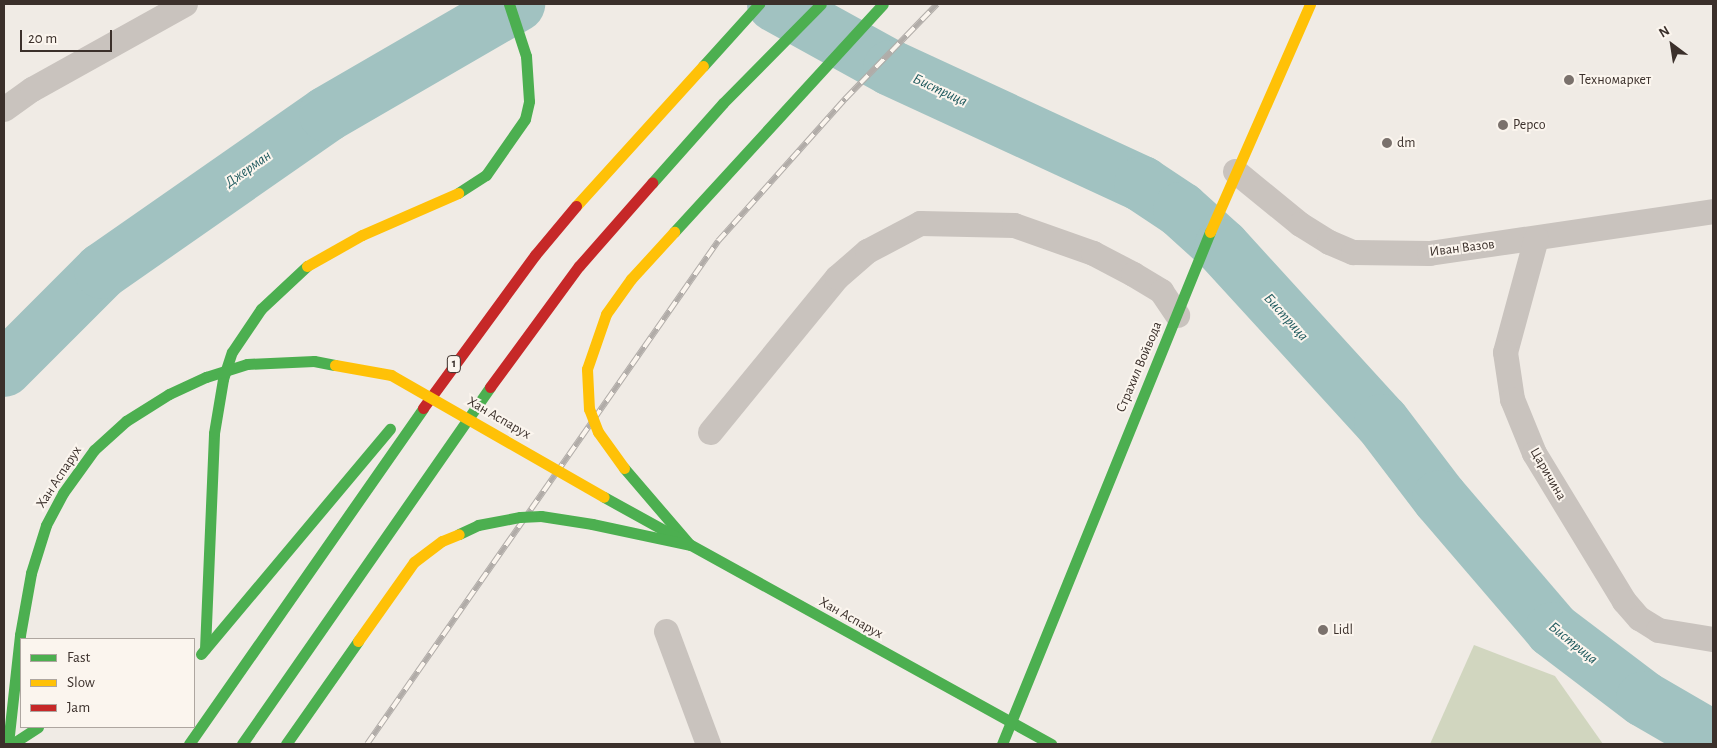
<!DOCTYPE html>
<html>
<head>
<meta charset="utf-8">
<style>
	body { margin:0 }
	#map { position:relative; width:1717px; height:748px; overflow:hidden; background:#f0ebe5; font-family:"Alegreya Sans",sans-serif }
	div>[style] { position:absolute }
	.green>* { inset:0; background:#d1d6bf }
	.river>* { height:56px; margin:-28px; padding:0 28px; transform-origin:28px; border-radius:28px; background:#a1c2c1 }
	.street>* { height:25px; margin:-12.5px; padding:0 12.5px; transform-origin:12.5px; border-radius:12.5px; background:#c9c3be }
	.fast>* { height:11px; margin:-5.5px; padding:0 5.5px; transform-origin:5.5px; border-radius:5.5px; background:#4caf50 }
	.slow>* { height:11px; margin:-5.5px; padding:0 5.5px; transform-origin:5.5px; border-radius:5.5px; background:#ffc107 }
	.jam>* { height:11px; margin:-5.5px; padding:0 5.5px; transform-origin:5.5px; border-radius:5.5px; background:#c62828 }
	.rail>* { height:5.5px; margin-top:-2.75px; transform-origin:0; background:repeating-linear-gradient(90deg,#fbf5ee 0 11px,#b1aca8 0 22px); box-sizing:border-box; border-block:1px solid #b1aca8 }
	.fast-bridge>* { height:11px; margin:-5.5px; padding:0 5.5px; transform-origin:5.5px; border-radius:5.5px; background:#4caf50 }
	.slow-bridge>* { height:11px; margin:-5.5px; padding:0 5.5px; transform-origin:5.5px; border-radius:5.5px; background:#ffc107 }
	.dots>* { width:14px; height:14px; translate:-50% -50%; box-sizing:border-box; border:2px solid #fbf5ee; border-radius:50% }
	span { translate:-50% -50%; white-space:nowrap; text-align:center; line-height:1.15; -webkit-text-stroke:4px #fbf5ee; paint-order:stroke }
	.shield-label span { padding:1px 4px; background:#fbf5ee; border:1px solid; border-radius:4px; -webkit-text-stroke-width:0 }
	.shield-label { font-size:12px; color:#3b302b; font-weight:700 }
	.poi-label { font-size:14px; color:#3b302b }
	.left { translate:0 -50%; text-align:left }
	.street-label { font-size:14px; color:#3b302b }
	.water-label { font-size:15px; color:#1f5a5e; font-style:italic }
	.frame { position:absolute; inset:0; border:5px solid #3b302b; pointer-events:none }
	.legend { position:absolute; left:20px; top:638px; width:175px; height:90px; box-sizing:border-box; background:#fbf5ee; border:1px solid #aea6a0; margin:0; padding:6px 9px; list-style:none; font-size:15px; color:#3b302b }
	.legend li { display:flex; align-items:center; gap:10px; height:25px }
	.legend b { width:25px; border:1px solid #aea6a0 }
	.north { position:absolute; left:1647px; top:20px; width:50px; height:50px; -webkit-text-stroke:4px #fbf5ee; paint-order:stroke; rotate:329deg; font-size:14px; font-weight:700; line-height:20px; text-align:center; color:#3b302b }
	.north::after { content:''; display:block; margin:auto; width:18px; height:22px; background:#3b302b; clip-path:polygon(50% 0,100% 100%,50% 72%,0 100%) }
	.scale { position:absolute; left:20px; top:30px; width:92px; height:22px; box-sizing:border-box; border:2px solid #3b302b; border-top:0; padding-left:6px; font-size:15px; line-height:18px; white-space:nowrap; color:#3b302b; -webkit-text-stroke:4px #fbf5ee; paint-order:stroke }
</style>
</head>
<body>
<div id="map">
	<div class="green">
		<div style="clip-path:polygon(1474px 645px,1555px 676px,1603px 744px,1430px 744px)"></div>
	</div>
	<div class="river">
		<div style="left:775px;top:4px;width:132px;rotate:28.9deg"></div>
		<div style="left:891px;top:68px;width:277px;rotate:24.8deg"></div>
		<div style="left:1142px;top:184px;width:47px;rotate:33.7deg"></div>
		<div style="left:1181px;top:210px;width:55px;rotate:42.1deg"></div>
		<div style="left:1222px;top:247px;width:237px;rotate:47.6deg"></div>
		<div style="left:1382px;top:422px;width:96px;rotate:52.7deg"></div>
		<div style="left:1440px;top:498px;width:174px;rotate:49.4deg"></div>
		<div style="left:1553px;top:630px;width:114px;rotate:37.2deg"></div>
		<div style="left:1644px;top:699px;width:80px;rotate:30.1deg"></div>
		<div style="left:4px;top:369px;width:139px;rotate:-45deg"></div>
		<div style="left:102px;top:271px;width:274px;rotate:-34.9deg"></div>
		<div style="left:327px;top:114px;width:220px;rotate:-30.1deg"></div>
	</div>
	<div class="street">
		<div style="left:4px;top:109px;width:34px;rotate:-36deg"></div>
		<div style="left:32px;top:89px;width:175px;rotate:-29.1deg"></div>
		<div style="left:1235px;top:171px;width:84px;rotate:39.2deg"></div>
		<div style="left:1300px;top:224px;width:34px;rotate:32deg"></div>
		<div style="left:1329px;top:242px;width:26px;rotate:23deg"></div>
		<div style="left:1353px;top:252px;width:76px;rotate:0.8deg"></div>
		<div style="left:1429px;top:253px;width:287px;rotate:-8.4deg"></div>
		<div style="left:1536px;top:238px;width:118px;rotate:105.2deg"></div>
		<div style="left:1505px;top:352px;width:48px;rotate:81.5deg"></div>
		<div style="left:1512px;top:399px;width:58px;rotate:67.8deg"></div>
		<div style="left:1534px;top:453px;width:173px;rotate:58.7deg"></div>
		<div style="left:1624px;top:601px;width:23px;rotate:49deg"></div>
		<div style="left:1639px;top:618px;width:22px;rotate:32deg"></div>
		<div style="left:1658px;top:630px;width:56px;rotate:9.3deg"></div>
		<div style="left:710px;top:432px;width:200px;rotate:-50.7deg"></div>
		<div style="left:837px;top:277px;width:40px;rotate:-41deg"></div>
		<div style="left:867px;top:251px;width:60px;rotate:-27.8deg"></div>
		<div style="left:920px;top:223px;width:94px;rotate:1.2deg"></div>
		<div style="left:1014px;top:225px;width:84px;rotate:19.5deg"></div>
		<div style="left:1093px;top:253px;width:45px;rotate:27.7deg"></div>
		<div style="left:1133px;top:274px;width:33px;rotate:31deg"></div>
		<div style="left:1161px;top:291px;width:29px;rotate:56deg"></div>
		<div style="left:666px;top:631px;width:121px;rotate:69.6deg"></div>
	</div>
	<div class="fast">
		<div style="left:703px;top:66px;width:84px;rotate:-47.9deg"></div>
		<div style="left:652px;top:183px;width:107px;rotate:-48.4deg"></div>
		<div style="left:723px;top:103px;width:139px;rotate:-45.3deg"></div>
		<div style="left:458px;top:193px;width:33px;rotate:-33deg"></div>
		<div style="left:486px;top:175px;width:68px;rotate:-55.1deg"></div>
		<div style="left:525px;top:119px;width:18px;rotate:-77deg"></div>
		<div style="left:529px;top:101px;width:45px;rotate:-93.8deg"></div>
		<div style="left:526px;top:56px;width:55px;rotate:-108.1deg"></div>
		<div style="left:624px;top:468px;width:101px;rotate:49.4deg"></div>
		<div style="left:604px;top:497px;width:511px;rotate:28.92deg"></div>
		<div style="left:592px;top:524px;width:100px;rotate:12.1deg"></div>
		<div style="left:205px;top:649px;width:216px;rotate:-87.6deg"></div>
		<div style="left:214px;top:433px;width:55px;rotate:-80.5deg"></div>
		<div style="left:223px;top:379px;width:28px;rotate:-72deg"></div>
		<div style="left:232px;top:352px;width:52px;rotate:-56deg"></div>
		<div style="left:261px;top:309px;width:63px;rotate:-43.1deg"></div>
		<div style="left:201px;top:654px;width:294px;rotate:-50deg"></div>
		<div style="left:8px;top:744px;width:110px;rotate:-83.7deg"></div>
		<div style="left:12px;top:744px;width:31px;rotate:-33deg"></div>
		<div style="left:189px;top:744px;width:409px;rotate:-55.1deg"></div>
		<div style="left:242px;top:744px;width:435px;rotate:-55.2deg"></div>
		<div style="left:286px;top:744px;width:126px;rotate:-55deg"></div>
		<div style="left:1002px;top:744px;width:553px;rotate:-67.89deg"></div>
	</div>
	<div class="slow">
		<div style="left:576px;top:206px;width:189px;rotate:-47.8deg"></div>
		<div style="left:1210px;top:232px;width:249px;rotate:-66.3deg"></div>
		<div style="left:307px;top:266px;width:63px;rotate:-29.4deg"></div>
		<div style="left:362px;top:235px;width:105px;rotate:-23.6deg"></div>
	</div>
	<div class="jam">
		<div style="left:490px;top:387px;width:150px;rotate:-53.7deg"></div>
		<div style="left:579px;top:266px;width:111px;rotate:-48.7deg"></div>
		<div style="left:423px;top:408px;width:190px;rotate:-53.8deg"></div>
		<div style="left:535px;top:255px;width:64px;rotate:-50.1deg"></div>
	</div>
	<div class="rail">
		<div style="left:367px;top:744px;width:613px;rotate:-55.09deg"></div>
		<div style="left:718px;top:241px;width:191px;rotate:-48.2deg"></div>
		<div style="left:845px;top:99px;width:132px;rotate:-45.9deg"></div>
	</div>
	<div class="fast-bridge">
		<div style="left:674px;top:232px;width:309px;rotate:-47.5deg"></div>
		<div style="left:459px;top:534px;width:21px;rotate:-25deg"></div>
		<div style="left:478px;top:525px;width:43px;rotate:-10.8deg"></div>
		<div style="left:520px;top:517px;width:21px;rotate:-3deg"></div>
		<div style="left:541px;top:516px;width:52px;rotate:8.9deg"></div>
		<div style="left:20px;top:635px;width:63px;rotate:-79.9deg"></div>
		<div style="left:31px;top:573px;width:50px;rotate:-72.6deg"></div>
		<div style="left:46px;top:525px;width:36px;rotate:-62deg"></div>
		<div style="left:63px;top:493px;width:53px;rotate:-54.2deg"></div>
		<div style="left:94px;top:450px;width:43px;rotate:-42.2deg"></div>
		<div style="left:126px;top:421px;width:51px;rotate:-32.1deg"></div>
		<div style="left:169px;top:394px;width:41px;rotate:-24.7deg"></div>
		<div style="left:206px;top:377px;width:43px;rotate:-17.6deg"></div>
		<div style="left:247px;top:364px;width:67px;rotate:-2.6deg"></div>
		<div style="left:314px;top:361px;width:21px;rotate:11deg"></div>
	</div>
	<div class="slow-bridge">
		<div style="left:335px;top:365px;width:57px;rotate:10.1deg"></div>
		<div style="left:391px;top:375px;width:245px;rotate:29.8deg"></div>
		<div style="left:624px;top:468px;width:44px;rotate:-125.8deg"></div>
		<div style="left:598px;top:432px;width:25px;rotate:-111deg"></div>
		<div style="left:589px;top:409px;width:40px;rotate:-92.9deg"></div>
		<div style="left:587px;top:369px;width:58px;rotate:-70.9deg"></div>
		<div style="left:606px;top:314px;width:43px;rotate:-54.5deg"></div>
		<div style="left:631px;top:279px;width:64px;rotate:-47.5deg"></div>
		<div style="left:358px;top:641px;width:97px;rotate:-54.7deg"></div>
		<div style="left:414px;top:562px;width:35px;rotate:-37deg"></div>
		<div style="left:442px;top:541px;width:18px;rotate:-22deg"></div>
	</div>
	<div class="dots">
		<div style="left:1569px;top:80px;background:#7a716c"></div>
		<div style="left:1503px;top:125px;background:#7a716c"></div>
		<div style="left:1387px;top:143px;background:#7a716c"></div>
		<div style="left:1323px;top:630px;background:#7a716c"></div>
	</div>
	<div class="shield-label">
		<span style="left:454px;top:364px">1</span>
	</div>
	<div class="poi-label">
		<span class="left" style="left:1579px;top:80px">Техномаркет</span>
		<span class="left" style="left:1513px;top:125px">Pepco</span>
		<span class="left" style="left:1397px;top:143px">dm</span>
		<span class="left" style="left:1333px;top:630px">Lidl</span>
	</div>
	<div class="street-label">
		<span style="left:1462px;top:248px;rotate:-7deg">Иван Вазов</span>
		<span style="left:1139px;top:367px;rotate:-67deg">Страхил Войвода</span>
		<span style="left:499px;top:418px;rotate:30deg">Хан Аспарух</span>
		<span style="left:1548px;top:474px;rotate:60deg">Царичина</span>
		<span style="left:59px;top:477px;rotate:-57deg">Хан Аспарух</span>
		<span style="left:851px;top:618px;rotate:29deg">Хан Аспарух</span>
	</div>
	<div class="water-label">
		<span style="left:940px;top:90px;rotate:25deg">Бистрица</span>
		<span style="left:248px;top:169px;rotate:-35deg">Джерман</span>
		<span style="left:1286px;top:317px;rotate:48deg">Бистрица</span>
		<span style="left:1573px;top:643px;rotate:39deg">Бистрица</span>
	</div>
	<div class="frame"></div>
	<ul class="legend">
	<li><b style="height:6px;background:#4caf50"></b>Fast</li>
	<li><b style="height:6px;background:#ffc107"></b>Slow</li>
	<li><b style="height:6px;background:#c62828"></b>Jam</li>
	</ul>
	<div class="north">N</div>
	<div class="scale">20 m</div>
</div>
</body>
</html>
